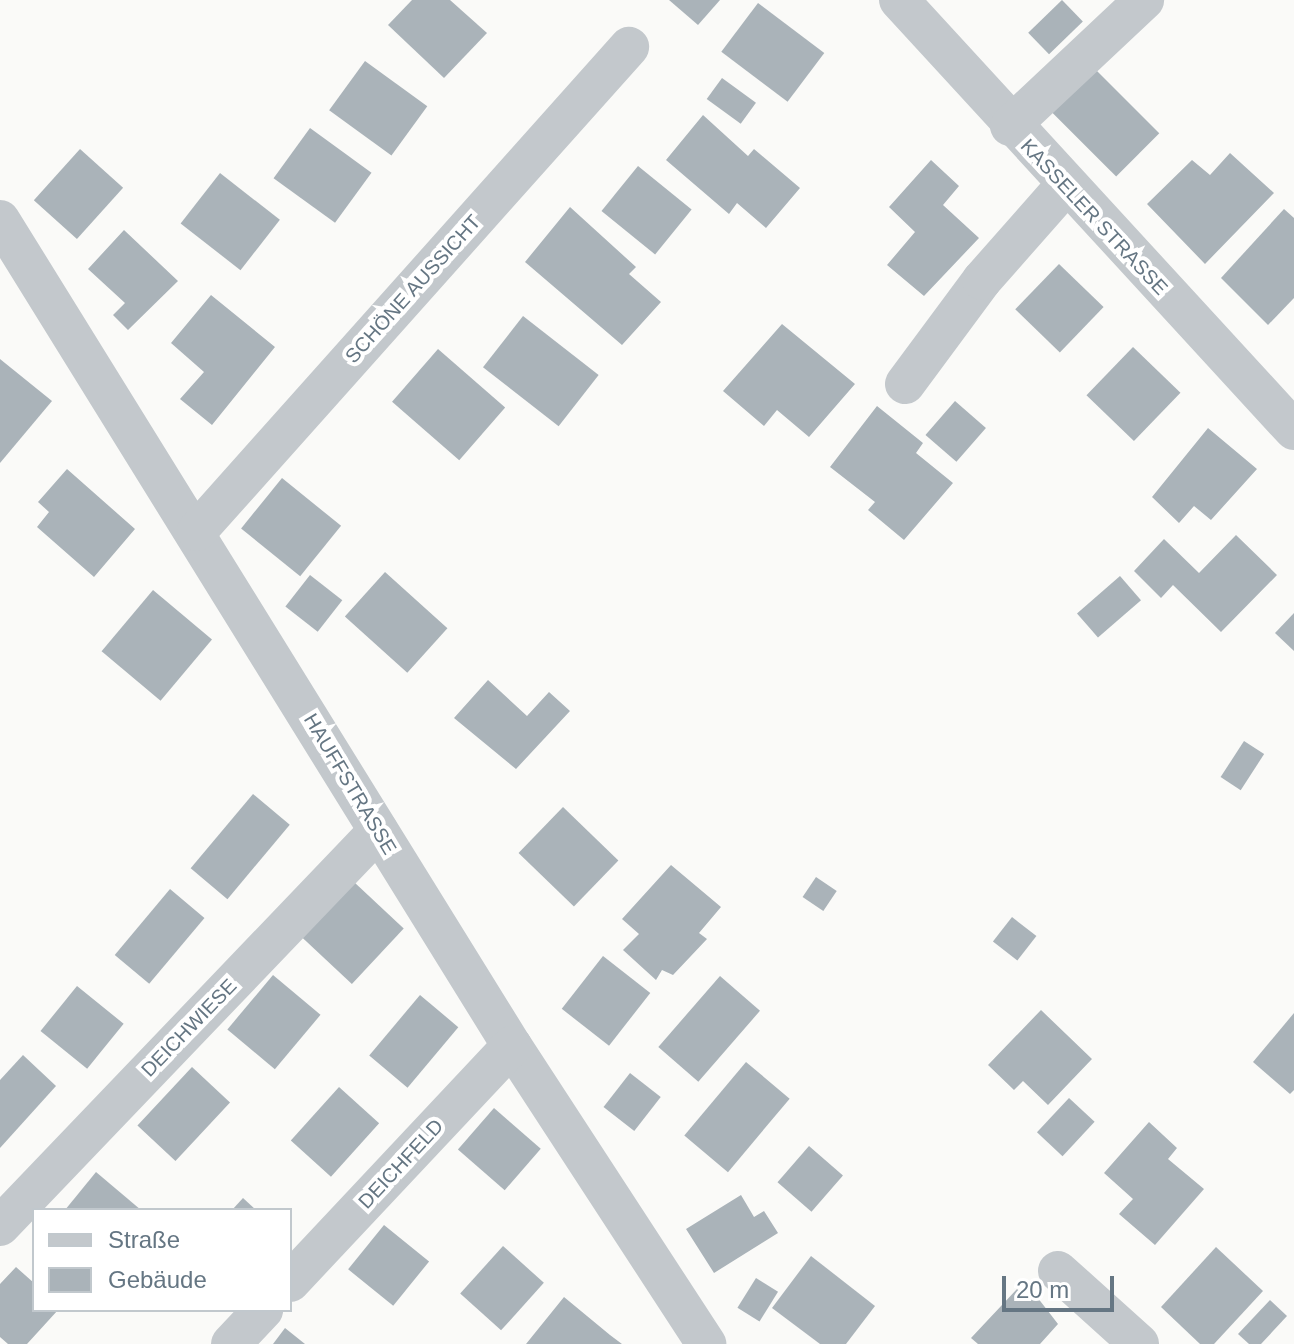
<!DOCTYPE html>
<html>
<head>
<meta charset="utf-8">
<style>
	body { margin:0 }
	#map { position:relative; width:1294px; height:1344px; overflow:hidden; background:#fafaf8; font-family:Arial,sans-serif }
	div>[style] { position:absolute }
	.building>* { inset:0; background:#aab3b9; transform-origin:0 0 }
	.minor>* { height:40px; margin:-20px; padding:0 20px; transform-origin:20px; border-radius:20px; background:#c3c8cc }
	span { translate:-50% -50%; white-space:nowrap; text-align:center; line-height:1.15; -webkit-text-stroke:8px #fff; paint-order:stroke }
	.street-label { font-size:20px; color:#657683 }
	.legend { position:absolute; left:32px; top:1208px; width:260px; height:104px; box-sizing:border-box; background:#fff; border:2px solid #c1c8cd; margin:0; padding:10px 14px; list-style:none; font-size:24px; color:#657683 }
	.legend li { display:flex; align-items:center; gap:16px; height:40px }
	.legend b { width:40px; border:2px solid #c1c8cd }
	.scale { position:absolute; left:1002px; top:1276px; width:112px; height:36px; box-sizing:border-box; border:4px solid #657683; border-top:0; padding-left:10px; font-size:24px; line-height:28px; white-space:nowrap; color:#657683; -webkit-text-stroke:6px #fff; paint-order:stroke }
</style>
</head>
<body>
<div id="map">
	<div class="building">
		<div style="clip-path:polygon(412px 0,450px 0,487px 33px,444px 78px,388px 25px)"></div>
		<div style="clip-path:polygon(669px 0,720px 0,698px 25px)"></div>
		<div style="left:1062px;top:0;width:30px;height:47px;rotate:46deg"></div>
		<div style="left:758px;top:3px;width:83px;height:61px;rotate:37deg"></div>
		<div style="left:365px;top:61px;width:77px;height:61px;rotate:36deg"></div>
		<div style="left:1090px;top:64px;width:98px;height:61px;rotate:45deg"></div>
		<div style="left:722px;top:78px;width:42px;height:26px;rotate:36deg"></div>
		<div style="clip-path:polygon(703px 115px,748px 156px,754px 149px,800px 188px,766px 228px,737px 203px,729px 214px,666px 160px)"></div>
		<div style="left:310px;top:128px;width:76px;height:62px;rotate:36deg"></div>
		<div style="left:80px;top:149px;width:58px;height:69px;rotate:42deg"></div>
		<div style="clip-path:polygon(1230px 153px,1274px 193px,1205px 264px,1147px 204px,1192px 160px,1210px 175px)"></div>
		<div style="clip-path:polygon(931px 160px,959px 186px,943px 205px,979px 238px,924px 296px,887px 265px,915px 232px,889px 207px)"></div>
		<div style="left:638px;top:166px;width:69px;height:58px;rotate:39deg"></div>
		<div style="left:220px;top:173px;width:76px;height:64px;rotate:38deg"></div>
		<div style="clip-path:polygon(570px 207px,636px 267px,629px 274px,661px 302px,622px 345px,525px 262px)"></div>
		<div style="clip-path:polygon(1284px 209px,1294px 218px,1294px 298px,1268px 325px,1221px 278px)"></div>
		<div style="clip-path:polygon(124px 230px,178px 281px,128px 330px,113px 315px,125px 303px,88px 269px)"></div>
		<div style="left:1059px;top:264px;width:62px;height:63px;rotate:44deg"></div>
		<div style="clip-path:polygon(211px 295px,275px 347px,212px 425px,180px 399px,204px 372px,171px 343px)"></div>
		<div style="left:523px;top:316px;width:96px;height:65px;rotate:38deg"></div>
		<div style="clip-path:polygon(782px 324px,855px 384px,809px 437px,777px 410px,764px 426px,723px 391px)"></div>
		<div style="left:1133px;top:347px;width:66px;height:67px;rotate:44deg"></div>
		<div style="left:438px;top:349px;width:89px;height:70px;rotate:41deg"></div>
		<div style="clip-path:polygon(0 359px,52px 401px,0 463px)"></div>
		<div style="left:955px;top:401px;width:41px;height:45px;rotate:41deg"></div>
		<div style="clip-path:polygon(877px 406px,923px 443px,916px 453px,953px 483px,904px 540px,868px 510px,875px 502px,830px 467px)"></div>
		<div style="clip-path:polygon(1208px 428px,1257px 469px,1211px 520px,1194px 506px,1179px 523px,1152px 497px)"></div>
		<div style="clip-path:polygon(67px 469px,135px 529px,94px 577px,37px 527px,49px 512px,38px 502px)"></div>
		<div style="left:282px;top:478px;width:76px;height:65px;rotate:39deg"></div>
		<div style="clip-path:polygon(1236px 535px,1277px 575px,1221px 632px,1173px 585px,1161px 598px,1134px 571px,1164px 539px,1199px 573px)"></div>
		<div style="left:385px;top:572px;width:84px;height:60px;rotate:42deg"></div>
		<div style="left:310px;top:575px;width:41px;height:40px;rotate:38deg"></div>
		<div style="left:1120px;top:576px;width:32px;height:57px;rotate:49deg"></div>
		<div style="left:153px;top:590px;width:77px;height:80px;rotate:40deg"></div>
		<div style="clip-path:polygon(1294px 613px,1294px 651px,1275px 633px)"></div>
		<div style="clip-path:polygon(488px 680px,527px 716px,549px 692px,570px 711px,516px 769px,454px 718px)"></div>
		<div style="left:1244px;top:741px;width:24px;height:43px;rotate:33deg"></div>
		<div style="left:253px;top:794px;width:48px;height:97px;rotate:40deg"></div>
		<div style="left:563px;top:807px;width:77px;height:64px;rotate:44deg"></div>
		<div style="clip-path:polygon(671px 865px,721px 907px,699px 933px,707px 939px,673px 975px,662px 970px,656px 980px,623px 950px,639px 934px,622px 919px)"></div>
		<div style="left:816px;top:877px;width:25px;height:24px;rotate:34deg"></div>
		<div style="left:354px;top:882px;width:68px;height:76px;rotate:43deg"></div>
		<div style="left:170px;top:889px;width:45px;height:86px;rotate:40deg"></div>
		<div style="left:1012px;top:917px;width:31px;height:31px;rotate:38deg"></div>
		<div style="left:603px;top:956px;width:60px;height:67px;rotate:38deg"></div>
		<div style="left:273px;top:975px;width:62px;height:71px;rotate:40deg"></div>
		<div style="left:720px;top:976px;width:53px;height:94px;rotate:41deg"></div>
		<div style="left:77px;top:986px;width:60px;height:58px;rotate:39deg"></div>
		<div style="left:420px;top:995px;width:50px;height:79px;rotate:40deg"></div>
		<div style="clip-path:polygon(1041px 1010px,1092px 1059px,1048px 1105px,1023px 1081px,1014px 1090px,988px 1065px)"></div>
		<div style="clip-path:polygon(1294px 1013px,1294px 1090px,1290px 1094px,1253px 1062px)"></div>
		<div style="clip-path:polygon(23px 1055px,56px 1086px,0 1148px,0 1080px)"></div>
		<div style="left:746px;top:1062px;width:57px;height:96px;rotate:40deg"></div>
		<div style="left:192px;top:1067px;width:52px;height:80px;rotate:43deg"></div>
		<div style="left:630px;top:1073px;width:39px;height:43px;rotate:38deg"></div>
		<div style="left:339px;top:1087px;width:54px;height:72px;rotate:42deg"></div>
		<div style="left:1069px;top:1098px;width:35px;height:47px;rotate:43deg"></div>
		<div style="left:494px;top:1108px;width:62px;height:55px;rotate:41deg"></div>
		<div style="clip-path:polygon(1149px 1122px,1177px 1148px,1168px 1159px,1204px 1189px,1155px 1245px,1119px 1214px,1133px 1199px,1104px 1173px)"></div>
		<div style="left:809px;top:1146px;width:45px;height:48px;rotate:41deg"></div>
		<div style="clip-path:polygon(96px 1172px,141px 1210px,65px 1210px)"></div>
		<div style="clip-path:polygon(741px 1195px,754px 1217px,764px 1211px,778px 1233px,714px 1273px,686px 1229px)"></div>
		<div style="clip-path:polygon(243px 1198px,256px 1210px,232px 1210px)"></div>
		<div style="left:384px;top:1225px;width:58px;height:57px;rotate:39deg"></div>
		<div style="left:503px;top:1246px;width:55px;height:64px;rotate:42deg"></div>
		<div style="clip-path:polygon(1216px 1247px,1263px 1291px,1214px 1344px,1200px 1344px,1161px 1307px)"></div>
		<div style="clip-path:polygon(811px 1256px,875px 1306px,846px 1344px,820px 1344px,772px 1308px)"></div>
		<div style="clip-path:polygon(16px 1267px,34px 1283px,34px 1310px,58px 1310px,27px 1344px,8px 1344px,0 1337px,0 1284px)"></div>
		<div style="left:756px;top:1278px;width:26px;height:35px;rotate:32deg"></div>
		<div style="clip-path:polygon(1017px 1289px,1028px 1299px,1034px 1293px,1058px 1324px,1040px 1344px,978px 1344px,971px 1338px)"></div>
		<div style="clip-path:polygon(564px 1297px,610px 1335px,622px 1344px,526px 1344px)"></div>
		<div style="clip-path:polygon(1270px 1300px,1287px 1316px,1261px 1344px,1249px 1344px,1238px 1334px)"></div>
		<div style="clip-path:polygon(285px 1328px,305px 1344px,273px 1344px)"></div>
	</div>
	<div class="minor">
		<div style="left:899px;top:0;width:584px;rotate:47.43deg"></div>
		<div style="left:1010px;top:126px;width:184px;rotate:-43.2deg"></div>
		<div style="left:0;top:220px;width:972px;rotate:58.21deg"></div>
		<div style="left:512px;top:1046px;width:356px;rotate:56.9deg"></div>
		<div style="left:905px;top:384px;width:129px;rotate:-53.5deg"></div>
		<div style="left:982px;top:280px;width:125px;rotate:-48.6deg"></div>
		<div style="left:197px;top:531px;width:649px;rotate:-48.25deg"></div>
		<div style="left:0;top:1226px;width:547px;rotate:-46.26deg"></div>
		<div style="left:1058px;top:1271px;width:109px;rotate:42deg"></div>
		<div style="left:290px;top:1282px;width:324px;rotate:-46.8deg"></div>
		<div style="left:231px;top:1344px;width:47px;rotate:-46.7deg"></div>
	</div>
	<div class="street-label">
		<span style="left:1094px;top:217px;rotate:47deg">KASSELER STRASSE</span>
		<span style="left:413px;top:289px;rotate:-48deg">SCHÖNE AUSSICHT</span>
		<span style="left:350px;top:784px;rotate:59deg">HAUFFSTRASSE</span>
		<span style="left:189px;top:1028px;rotate:-46deg">DEICHWIESE</span>
		<span style="left:401px;top:1164px;rotate:-47deg">DEICHFELD</span>
	</div>
	<ul class="legend">
	<li><b style="height:10px;background:#c3c8cc"></b>Straße</li>
	<li><b style="height:22px;background:#aab3b9"></b>Gebäude</li>
	</ul>
	<div class="scale">20 m</div>
</div>
</body>
</html>
